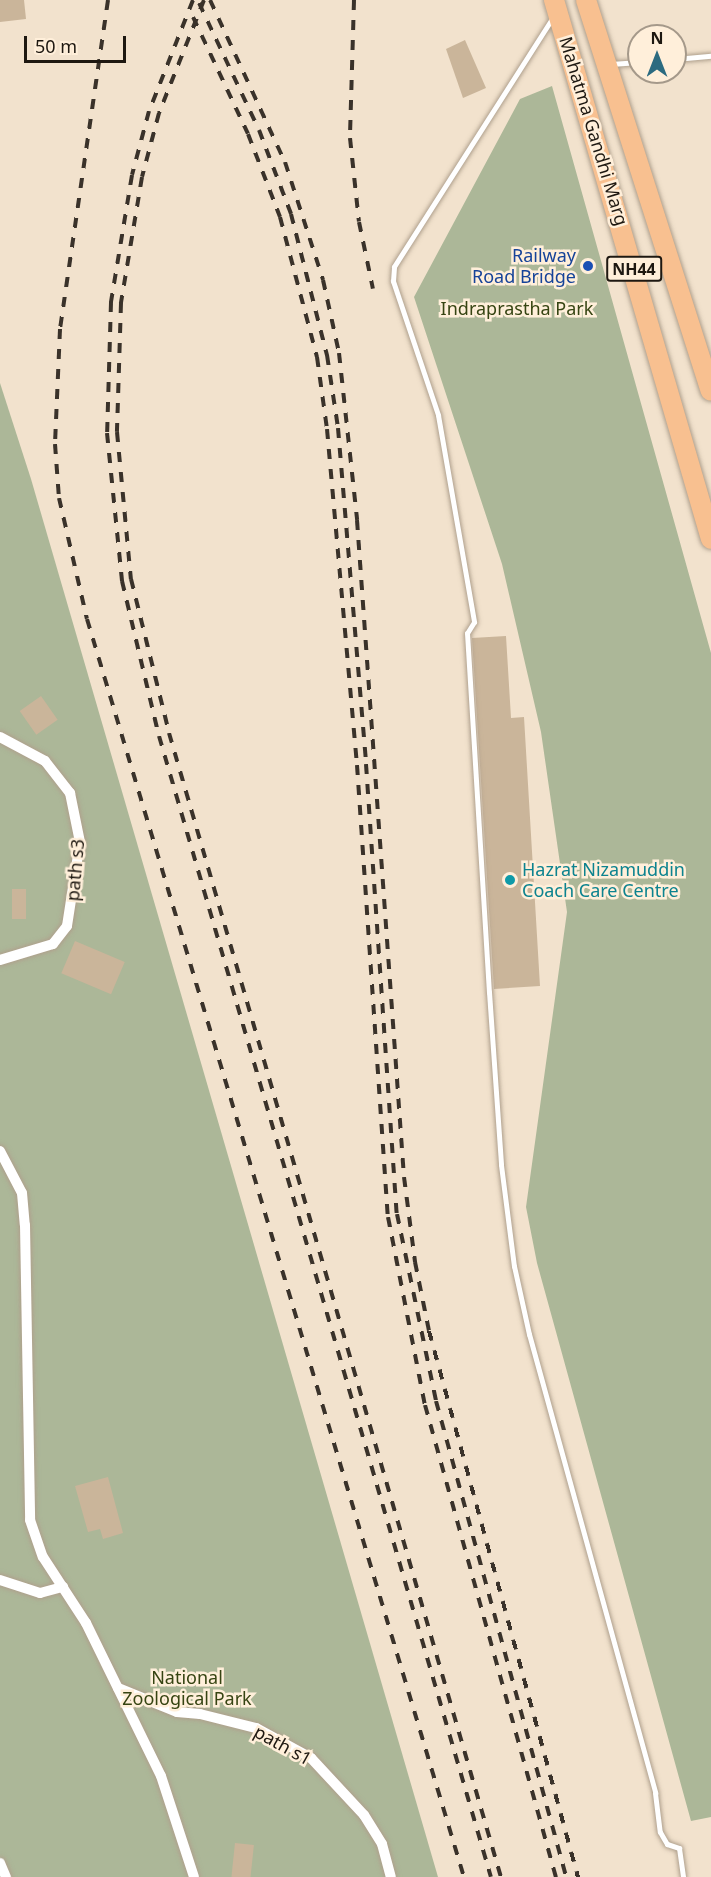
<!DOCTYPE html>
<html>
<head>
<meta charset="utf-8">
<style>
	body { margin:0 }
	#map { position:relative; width:711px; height:1877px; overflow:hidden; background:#f2e2cd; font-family:"Noto Sans",sans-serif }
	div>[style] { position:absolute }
	.green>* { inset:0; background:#acb798 }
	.building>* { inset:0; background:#cab59a; transform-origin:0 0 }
	.roads { filter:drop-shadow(0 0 2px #afa08d) drop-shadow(0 0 2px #afa08d) }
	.lane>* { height:5px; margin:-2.5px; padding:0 2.5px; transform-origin:2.5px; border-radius:2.5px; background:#fff }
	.street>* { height:10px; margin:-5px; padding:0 5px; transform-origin:5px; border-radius:5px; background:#fff }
	.highway>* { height:20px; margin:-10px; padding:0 10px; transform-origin:10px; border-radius:10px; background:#f8c090 }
	.rail>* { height:4px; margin-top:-2px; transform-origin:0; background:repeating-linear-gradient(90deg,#3a322a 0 10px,transparent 0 20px) }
	.dots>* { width:16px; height:16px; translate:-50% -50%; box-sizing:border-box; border:3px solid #ffefda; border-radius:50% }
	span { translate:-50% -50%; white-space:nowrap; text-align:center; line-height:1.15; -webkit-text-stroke:5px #ffefda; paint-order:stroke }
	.shield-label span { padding:2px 4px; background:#ffefda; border:2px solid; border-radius:4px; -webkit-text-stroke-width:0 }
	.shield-label { font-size:16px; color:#1e1811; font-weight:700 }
	.street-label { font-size:18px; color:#1e1811 }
	.transit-label { font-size:18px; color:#164399 }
	.right { translate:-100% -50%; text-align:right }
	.park-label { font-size:18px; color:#364412 }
	.culture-label { font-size:18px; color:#0d838f }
	.left { translate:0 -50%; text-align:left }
	.north { position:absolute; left:627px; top:24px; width:60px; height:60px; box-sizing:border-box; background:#ffefda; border:2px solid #a5998a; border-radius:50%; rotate:0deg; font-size:16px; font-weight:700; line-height:24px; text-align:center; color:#1e1811 }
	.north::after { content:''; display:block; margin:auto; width:21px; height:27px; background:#2c6b80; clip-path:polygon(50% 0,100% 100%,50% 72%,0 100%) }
	.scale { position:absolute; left:24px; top:36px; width:102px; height:27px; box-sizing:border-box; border:3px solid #1e1811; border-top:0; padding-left:8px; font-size:18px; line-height:21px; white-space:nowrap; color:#1e1811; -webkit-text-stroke:4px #ffefda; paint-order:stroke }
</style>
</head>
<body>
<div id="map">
	<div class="green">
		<div style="clip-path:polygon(552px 86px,711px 653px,711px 1817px,691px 1821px,537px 1263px,526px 1207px,567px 912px,541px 732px,502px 564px,414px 297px,520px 99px)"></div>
		<div style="clip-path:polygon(0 383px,31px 479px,438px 1877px,0 1877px)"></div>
	</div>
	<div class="building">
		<div style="clip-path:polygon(0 0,24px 0,26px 19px,0 22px)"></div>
		<div style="clip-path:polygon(465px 40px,486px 88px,463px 98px,446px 49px)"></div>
		<div style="clip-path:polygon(506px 636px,511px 718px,524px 717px,540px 986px,494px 989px,472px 638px)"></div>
		<div style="left:41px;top:696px;width:29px;height:26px;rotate:55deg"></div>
		<div style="left:12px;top:889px;width:14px;height:30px"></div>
		<div style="left:75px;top:941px;width:54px;height:35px;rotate:23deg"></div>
		<div style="clip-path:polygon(108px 1477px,123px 1533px,103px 1539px,100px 1529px,88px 1532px,75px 1486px)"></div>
		<div style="left:235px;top:1843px;width:19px;height:34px;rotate:6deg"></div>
	</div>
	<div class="roads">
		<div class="lane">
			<div style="left:553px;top:17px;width:296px;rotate:122.5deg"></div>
			<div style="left:394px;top:267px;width:14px;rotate:94deg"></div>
			<div style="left:393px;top:281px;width:141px;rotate:71.4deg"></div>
			<div style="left:438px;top:415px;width:210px;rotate:80.1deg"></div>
			<div style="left:474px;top:622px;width:13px;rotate:122deg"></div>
			<div style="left:467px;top:633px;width:360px;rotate:86.5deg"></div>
			<div style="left:489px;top:992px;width:173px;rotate:86deg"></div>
			<div style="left:501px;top:1165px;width:102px;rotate:82.7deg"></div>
			<div style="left:514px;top:1266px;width:70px;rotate:77.6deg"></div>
			<div style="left:529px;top:1334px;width:476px;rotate:74.6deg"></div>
			<div style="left:655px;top:1793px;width:39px;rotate:83deg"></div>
			<div style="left:660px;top:1832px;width:14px;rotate:60deg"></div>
			<div style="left:667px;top:1844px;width:13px;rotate:18deg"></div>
			<div style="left:679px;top:1848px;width:29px;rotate:82deg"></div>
			<div style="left:675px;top:59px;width:36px;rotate:-5deg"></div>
			<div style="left:611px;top:64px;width:28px;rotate:-4deg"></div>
		</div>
		<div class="street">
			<div style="left:0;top:737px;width:51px;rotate:28.1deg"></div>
			<div style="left:45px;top:761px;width:41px;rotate:52deg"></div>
			<div style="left:70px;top:793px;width:50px;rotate:78.5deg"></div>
			<div style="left:80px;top:842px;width:85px;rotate:98.8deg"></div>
			<div style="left:67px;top:926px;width:23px;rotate:128deg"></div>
			<div style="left:53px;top:944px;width:55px;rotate:163.2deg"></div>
			<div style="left:0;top:1151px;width:47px;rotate:62.4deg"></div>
			<div style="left:22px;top:1193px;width:32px;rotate:85deg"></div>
			<div style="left:25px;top:1225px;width:295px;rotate:89deg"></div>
			<div style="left:30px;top:1520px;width:39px;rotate:71deg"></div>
			<div style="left:43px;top:1557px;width:79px;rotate:56.9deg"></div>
			<div style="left:86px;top:1623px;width:170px;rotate:63.9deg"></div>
			<div style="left:161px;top:1776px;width:106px;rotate:71.9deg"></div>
			<div style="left:0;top:1580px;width:42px;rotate:18deg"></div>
			<div style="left:40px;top:1593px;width:24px;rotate:-15deg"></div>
			<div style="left:118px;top:1688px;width:64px;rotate:22.1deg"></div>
			<div style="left:177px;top:1712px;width:23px;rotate:5deg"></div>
			<div style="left:200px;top:1714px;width:58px;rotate:14deg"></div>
			<div style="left:256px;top:1728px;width:63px;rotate:28.6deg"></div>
			<div style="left:311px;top:1758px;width:78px;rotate:47.1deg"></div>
			<div style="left:364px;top:1815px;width:34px;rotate:58deg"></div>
			<div style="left:382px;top:1844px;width:34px;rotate:75deg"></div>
			<div style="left:0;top:1863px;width:15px;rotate:67deg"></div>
		</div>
		<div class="highway">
			<div style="left:554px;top:0;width:561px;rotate:73.76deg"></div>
			<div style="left:586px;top:0;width:410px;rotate:72.3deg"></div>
		</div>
	</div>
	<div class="rail">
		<div style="left:108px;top:0;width:332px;rotate:98.3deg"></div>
		<div style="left:60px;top:329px;width:115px;rotate:92.5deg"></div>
		<div style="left:55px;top:444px;width:54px;rotate:85.8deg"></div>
		<div style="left:59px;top:498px;width:124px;rotate:77deg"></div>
		<div style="left:87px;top:619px;width:1313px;rotate:73.32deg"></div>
		<div style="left:193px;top:0;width:119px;rotate:111.6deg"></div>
		<div style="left:149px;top:111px;width:66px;rotate:104.9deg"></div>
		<div style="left:132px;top:175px;width:129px;rotate:99.4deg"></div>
		<div style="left:111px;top:302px;width:131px;rotate:91.7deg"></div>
		<div style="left:107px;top:433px;width:149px;rotate:84.2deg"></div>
		<div style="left:122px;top:581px;width:159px;rotate:76.6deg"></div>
		<div style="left:159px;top:736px;width:1188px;rotate:73.78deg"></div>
		<div style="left:204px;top:0;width:122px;rotate:111.7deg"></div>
		<div style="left:159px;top:113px;width:66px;rotate:104.9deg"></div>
		<div style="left:142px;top:177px;width:128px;rotate:99.5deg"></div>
		<div style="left:121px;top:303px;width:129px;rotate:91.8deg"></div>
		<div style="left:117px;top:432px;width:148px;rotate:84.6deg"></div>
		<div style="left:131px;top:579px;width:159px;rotate:76.1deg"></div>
		<div style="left:169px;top:733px;width:1191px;rotate:73.82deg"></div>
		<div style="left:210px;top:0;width:179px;rotate:65.2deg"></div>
		<div style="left:285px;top:162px;width:124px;rotate:72.1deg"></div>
		<div style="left:323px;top:280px;width:75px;rotate:77.6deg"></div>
		<div style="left:339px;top:353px;width:168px;rotate:83.8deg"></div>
		<div style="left:357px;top:520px;width:659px;rotate:85.91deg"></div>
		<div style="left:404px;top:1177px;width:86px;rotate:82.6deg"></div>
		<div style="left:415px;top:1262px;width:70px;rotate:78.5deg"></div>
		<div style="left:429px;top:1331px;width:566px;rotate:74.74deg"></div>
		<div style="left:354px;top:0;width:138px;rotate:91.7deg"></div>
		<div style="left:350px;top:138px;width:84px;rotate:83.9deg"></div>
		<div style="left:359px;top:222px;width:68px;rotate:78.2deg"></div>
		<div style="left:199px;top:3px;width:140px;rotate:64.7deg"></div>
		<div style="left:259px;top:130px;width:90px;rotate:69.1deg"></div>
		<div style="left:291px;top:214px;width:146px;rotate:75.7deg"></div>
		<div style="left:327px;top:355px;width:74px;rotate:81.4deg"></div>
		<div style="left:338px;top:428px;width:337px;rotate:85.2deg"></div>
		<div style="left:366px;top:764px;width:451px;rotate:86.1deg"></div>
		<div style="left:397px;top:1214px;width:191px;rotate:78.2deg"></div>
		<div style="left:436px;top:1401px;width:493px;rotate:74.7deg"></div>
		<div style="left:193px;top:17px;width:129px;rotate:64.8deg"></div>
		<div style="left:248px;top:134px;width:89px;rotate:68.9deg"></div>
		<div style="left:280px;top:217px;width:145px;rotate:75.2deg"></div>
		<div style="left:317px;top:357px;width:73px;rotate:82.1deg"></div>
		<div style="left:327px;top:429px;width:337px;rotate:84.9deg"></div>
		<div style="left:357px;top:765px;width:453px;rotate:86.1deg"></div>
		<div style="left:388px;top:1217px;width:192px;rotate:78.9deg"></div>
		<div style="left:425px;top:1405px;width:490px;rotate:74.5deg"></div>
	</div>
	<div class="dots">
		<div style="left:588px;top:266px;background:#1a4fb4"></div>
		<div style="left:510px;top:880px;background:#0f9aa8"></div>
	</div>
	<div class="shield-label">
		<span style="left:634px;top:269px">NH44</span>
	</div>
	<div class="street-label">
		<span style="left:594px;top:131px;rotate:73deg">Mahatma Gandhi Marg</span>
		<span style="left:75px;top:870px;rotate:-85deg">path s3</span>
		<span style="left:283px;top:1745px;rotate:29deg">path s1</span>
	</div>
	<div class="transit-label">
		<span class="right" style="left:576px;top:266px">Railway<br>Road Bridge</span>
	</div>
	<div class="park-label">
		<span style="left:517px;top:308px">Indraprastha Park</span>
		<span style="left:187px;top:1688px">National<br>Zoological Park</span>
	</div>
	<div class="culture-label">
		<span class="left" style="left:522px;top:880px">Hazrat Nizamuddin<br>Coach Care Centre</span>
	</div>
	<div class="north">N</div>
	<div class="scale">50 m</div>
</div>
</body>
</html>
